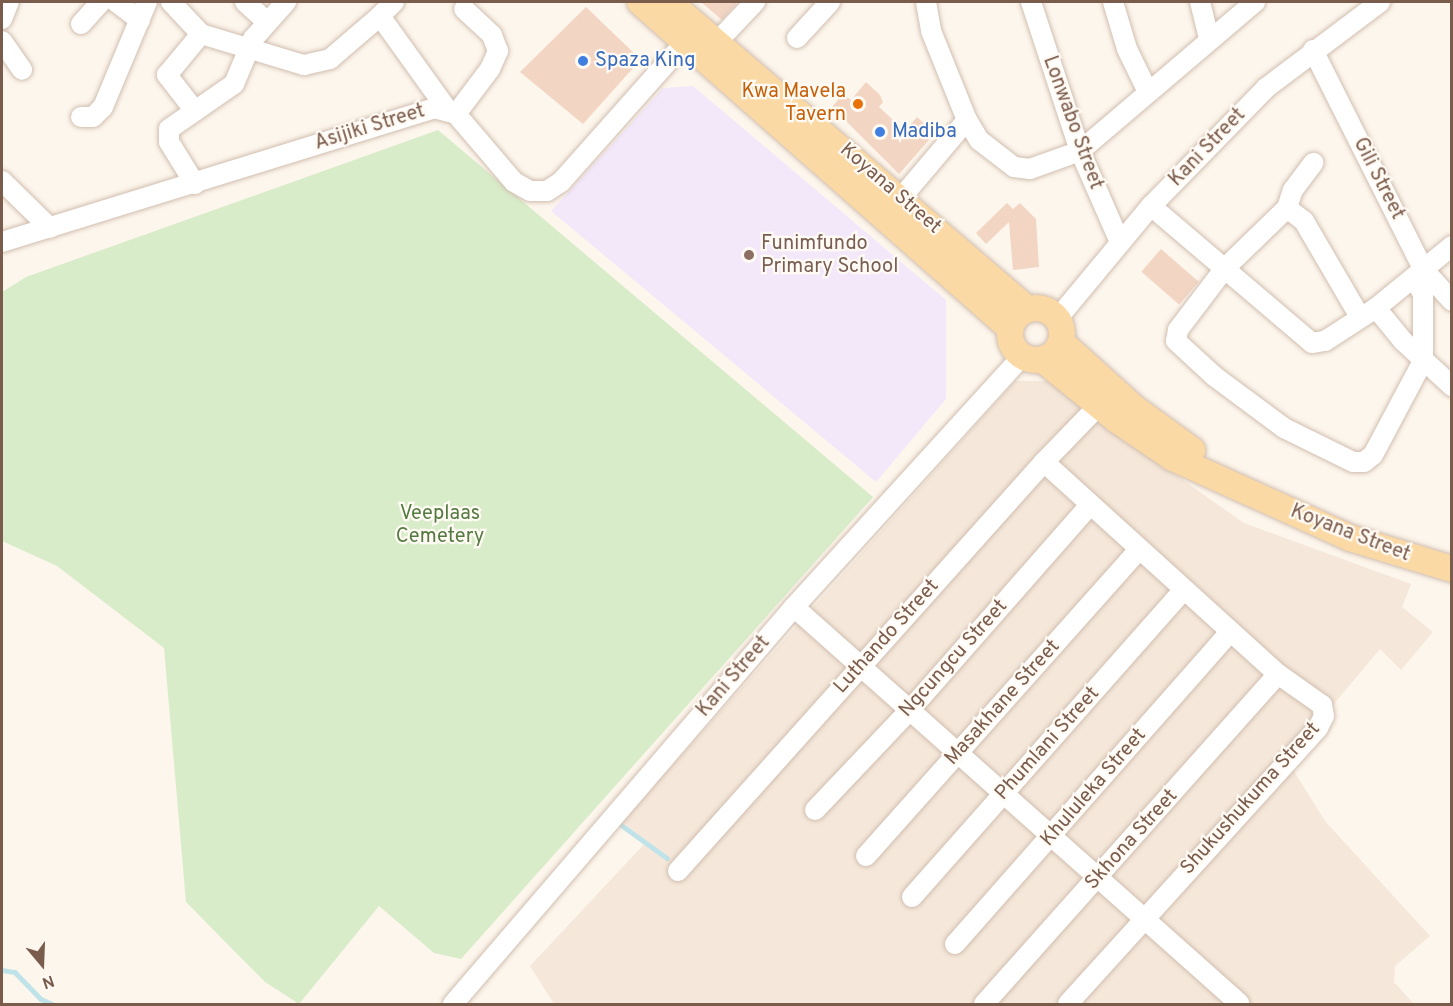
<!DOCTYPE html>
<html>
<head>
<meta charset="utf-8">
<style>
	body { margin:0 }
	#map { position:relative; width:1453px; height:1006px; overflow:hidden; background:#fdf6ec; font-family:Overpass,sans-serif }
	div>[style] { position:absolute }
	.residential>* { inset:0; background:#f5e8da }
	.education>* { inset:0; background:#f3e8fa }
	.green>* { inset:0; background:#d8ecc9 }
	.stream>* { height:4.5px; margin:-2.25px; padding:0 2.25px; transform-origin:2.25px; border-radius:2.25px; background:#bfe3e8 }
	.building>* { inset:0; background:#f3d5c3; transform-origin:0 0 }
	.roads { filter:drop-shadow(0 0 2px #d1beb0) drop-shadow(0 0 2px #d1beb0) }
	.minor>* { height:20px; margin:-10px; padding:0 10px; transform-origin:10px; border-radius:10px; background:#fff }
	.major>* { height:26px; margin:-13px; padding:0 13px; transform-origin:13px; border-radius:13px; background:#fbd9a5 }
	.major>.ring { margin:-13px; padding:0; box-sizing:content-box; background:none; border:26px solid #fbd9a5; border-radius:50% }
	.dots>* { width:16px; height:16px; translate:-50% -50%; box-sizing:border-box; border:3px solid #fffaf3; border-radius:50% }
	span { translate:-50% -50%; white-space:nowrap; text-align:center; line-height:1.15; -webkit-text-stroke:4.5px #fffaf3; paint-order:stroke }
	.shop-label { font-size:20px; color:#366cbe }
	.left { translate:0 -50%; text-align:left }
	.food-label { font-size:20px; color:#c56008 }
	.right { translate:-100% -50%; text-align:right }
	.street-label { font-size:20px; color:#7a5c4d }
	.education-label { font-size:20px; color:#785e54 }
	.park-label { font-size:20px; color:#537a41 }
	.frame { position:absolute; inset:0; border:3px solid #7a5c4d; pointer-events:none }
	.north { position:absolute; left:12px; top:934px; width:60px; height:60px; -webkit-text-stroke:4px #fffaf3; paint-order:stroke; rotate:161deg; font-size:16px; font-weight:700; line-height:24px; text-align:center; color:#7a5c4d }
	.north::after { content:''; display:block; margin:auto; width:21px; height:27px; background:#7a5c4d; clip-path:polygon(50% 0,100% 100%,50% 72%,0 100%) }
</style>
</head>
<body>
<div id="map">
	<div class="residential">
		<div style="clip-path:polygon(1015px 381px,1052px 381px,1095px 418px,1244px 523px,1411px 584px,1402px 607px,1433px 632px,1401px 670px,1380px 649px,1287px 760px,1325px 821px,1430px 936px,1395px 966px,1394px 982px,1414px 1004px,554px 1004px,530px 966px,647px 841px,622px 822px)"></div>
	</div>
	<div class="education">
		<div style="clip-path:polygon(693px 86px,946px 300px,946px 399px,876px 482px,551px 211px,663px 88px)"></div>
	</div>
	<div class="green">
		<div style="clip-path:polygon(438px 130px,873px 497px,461px 959px,434px 953px,379px 906px,299px 1004px,265px 982px,186px 902px,164px 648px,57px 566px,2px 541px,2px 292px,26px 277px)"></div>
	</div>
	<div class="stream">
		<div style="left:616px;top:821px;width:63px;rotate:36deg"></div>
		<div style="left:2px;top:970px;width:13px;rotate:9deg"></div>
		<div style="left:15px;top:972px;width:37px;rotate:46deg"></div>
		<div style="left:41px;top:999px;width:12px;rotate:24deg"></div>
	</div>
	<div class="building">
		<div style="clip-path:polygon(701px 2px,738px 2px,722px 20px)"></div>
		<div style="clip-path:polygon(586px 7px,636px 55px,634px 67px,583px 124px,520px 72px)"></div>
		<div style="clip-path:polygon(866px 82px,880px 95px,883px 102px,879px 107px,905px 131px,917px 117px,935px 133px,899px 174px,832px 107px,843px 94px,851px 100px)"></div>
		<div style="clip-path:polygon(1007px 203px,1013px 209px,1020px 203px,1036px 219px,1039px 267px,1013px 270px,1009px 222px,986px 244px,976px 233px)"></div>
		<div style="left:1161px;top:249px;width:50px;height:30px;rotate:41deg"></div>
	</div>
	<div class="roads">
		<div class="minor">
			<div style="left:116px;top:2px;width:30px;rotate:37deg"></div>
			<div style="left:171px;top:2px;width:44px;rotate:46.8deg"></div>
			<div style="left:201px;top:34px;width:108px;rotate:16.8deg"></div>
			<div style="left:304px;top:65px;width:27px;rotate:-13deg"></div>
			<div style="left:330px;top:59px;width:66px;rotate:-40.7deg"></div>
			<div style="left:245px;top:2px;width:28px;rotate:42deg"></div>
			<div style="left:394px;top:2px;width:20px;rotate:135deg"></div>
			<div style="left:380px;top:16px;width:113px;rotate:54.3deg"></div>
			<div style="left:926px;top:2px;width:29px;rotate:80deg"></div>
			<div style="left:931px;top:31px;width:96px;rotate:68deg"></div>
			<div style="left:967px;top:120px;width:23px;rotate:59deg"></div>
			<div style="left:979px;top:140px;width:44px;rotate:37.6deg"></div>
			<div style="left:1014px;top:167px;width:16px;rotate:7deg"></div>
			<div style="left:1030px;top:169px;width:53px;rotate:-19.8deg"></div>
			<div style="left:1080px;top:151px;width:230px;rotate:-40.4deg"></div>
			<div style="left:1031px;top:2px;width:157px;rotate:71.8deg"></div>
			<div style="left:1080px;top:151px;width:99px;rotate:66.3deg"></div>
			<div style="left:1113px;top:2px;width:49px;rotate:73.4deg"></div>
			<div style="left:1127px;top:49px;width:48px;rotate:64deg"></div>
			<div style="left:1200px;top:2px;width:38px;rotate:76deg"></div>
			<div style="left:2px;top:19px;width:18px;rotate:-68deg"></div>
			<div style="left:81px;top:24px;width:30px;rotate:-48deg"></div>
			<div style="left:797px;top:38px;width:49px;rotate:-47.5deg"></div>
			<div style="left:2px;top:41px;width:35px;rotate:55deg"></div>
			<div style="left:716px;top:43px;width:57px;rotate:-46.4deg"></div>
			<div style="left:1313px;top:50px;width:245px;rotate:63.3deg"></div>
			<div style="left:1423px;top:269px;width:43px;rotate:47.8deg"></div>
			<div style="left:195px;top:111px;width:46px;rotate:-127.9deg"></div>
			<div style="left:167px;top:75px;width:53px;rotate:-50.3deg"></div>
			<div style="left:456px;top:114px;width:56px;rotate:-52.9deg"></div>
			<div style="left:490px;top:69px;width:20px;rotate:-66deg"></div>
			<div style="left:498px;top:51px;width:17px;rotate:-111deg"></div>
			<div style="left:492px;top:35px;width:38px;rotate:-137deg"></div>
			<div style="left:81px;top:117px;width:12px"></div>
			<div style="left:93px;top:117px;width:14px;rotate:-45deg"></div>
			<div style="left:103px;top:107px;width:114px;rotate:-67.3deg"></div>
			<div style="left:2px;top:181px;width:67px;rotate:44.4deg"></div>
			<div style="left:195px;top:184px;width:49px;rotate:-121.8deg"></div>
			<div style="left:169px;top:142px;width:13px;rotate:-90deg"></div>
			<div style="left:169px;top:129px;width:79px;rotate:-34.7deg"></div>
			<div style="left:234px;top:84px;width:49px;rotate:-67.1deg"></div>
			<div style="left:253px;top:39px;width:50px;rotate:-48.3deg"></div>
			<div style="left:901px;top:198px;width:102px;rotate:-49.8deg"></div>
			<div style="left:1151px;top:206px;width:211px;rotate:40.4deg"></div>
			<div style="left:1312px;top:343px;width:13px;rotate:-9deg"></div>
			<div style="left:1325px;top:341px;width:61px;rotate:-32.9deg"></div>
			<div style="left:1376px;top:308px;width:98px;rotate:-39.2deg"></div>
			<div style="left:1287px;top:208px;width:19px;rotate:-72deg"></div>
			<div style="left:1293px;top:190px;width:34px;rotate:-53deg"></div>
			<div style="left:2px;top:242px;width:452px;rotate:-17.2deg"></div>
			<div style="left:434px;top:108px;width:23px;rotate:15deg"></div>
			<div style="left:456px;top:114px;width:89px;rotate:49.5deg"></div>
			<div style="left:514px;top:182px;width:18px;rotate:29deg"></div>
			<div style="left:530px;top:191px;width:17px"></div>
			<div style="left:547px;top:191px;width:17px;rotate:-33deg"></div>
			<div style="left:561px;top:182px;width:188px;rotate:-48.4deg"></div>
			<div style="left:1376px;top:308px;width:43px;rotate:50.7deg"></div>
			<div style="left:1403px;top:341px;width:67px;rotate:42.6deg"></div>
			<div style="left:1360px;top:317px;width:111px;rotate:-120.3deg"></div>
			<div style="left:1304px;top:221px;width:21px;rotate:-143deg"></div>
			<div style="left:1287px;top:208px;width:86px;rotate:135.9deg"></div>
			<div style="left:1225px;top:268px;width:78px;rotate:127.2deg"></div>
			<div style="left:1178px;top:330px;width:11px;rotate:100deg"></div>
			<div style="left:1176px;top:341px;width:52px;rotate:42.6deg"></div>
			<div style="left:1214px;top:376px;width:87px;rotate:36.6deg"></div>
			<div style="left:1284px;top:428px;width:77px;rotate:26.2deg"></div>
			<div style="left:1353px;top:462px;width:11px"></div>
			<div style="left:1364px;top:462px;width:11px;rotate:-38deg"></div>
			<div style="left:1373px;top:455px;width:106px;rotate:-62deg"></div>
			<div style="left:1423px;top:361px;width:67px;rotate:-90deg"></div>
			<div style="left:1423px;top:294px;width:18px;rotate:-119deg"></div>
			<div style="left:1058px;top:318px;width:146px;rotate:-50.3deg"></div>
			<div style="left:1151px;top:206px;width:165px;rotate:-45.7deg"></div>
			<div style="left:1266px;top:88px;width:143px;rotate:-37deg"></div>
			<div style="left:1044px;top:462px;width:316px;rotate:42.2deg"></div>
			<div style="left:1278px;top:674px;width:54px;rotate:35.2deg"></div>
			<div style="left:1322px;top:705px;width:11px;rotate:80deg"></div>
			<div style="left:1324px;top:716px;width:13px;rotate:117deg"></div>
			<div style="left:1318px;top:728px;width:372px;rotate:132.2deg"></div>
			<div style="left:794px;top:607px;width:596px;rotate:41.67deg"></div>
			<div style="left:815px;top:810px;width:137px;rotate:-46.5deg"></div>
			<div style="left:909px;top:711px;width:274px;rotate:-48.7deg"></div>
			<div style="left:866px;top:856px;width:411px;rotate:-48.3deg"></div>
			<div style="left:678px;top:871px;width:549px;rotate:-48.18deg"></div>
			<div style="left:1044px;top:462px;width:78px;rotate:-46deg"></div>
			<div style="left:912px;top:897px;width:410px;rotate:-48.5deg"></div>
			<div style="left:955px;top:944px;width:417px;rotate:-48.6deg"></div>
			<div style="left:453px;top:1004px;width:523px;rotate:-49.34deg"></div>
			<div style="left:794px;top:607px;width:339px;rotate:-47.7deg"></div>
			<div style="left:984px;top:1004px;width:442px;rotate:-48.3deg"></div>
		</div>
		<div class="major">
			<div style="left:640px;top:2px;width:493px;rotate:41.4deg"></div>
			<div style="left:669px;top:2px;width:472px;rotate:40.6deg"></div>
			<div class="ring" style="left:1010px;top:308px;width:26px;height:26px"></div>
			<div style="left:1061px;top:342px;width:98px;rotate:42.1deg"></div>
			<div style="left:1134px;top:408px;width:72px;rotate:35.9deg"></div>
			<div style="left:1043px;top:360px;width:95px;rotate:39deg"></div>
			<div style="left:1117px;top:420px;width:68px;rotate:34.2deg"></div>
			<div style="left:1173px;top:458px;width:194px;rotate:24.3deg"></div>
			<div style="left:1350px;top:538px;width:107px;rotate:16.9deg"></div>
		</div>
	</div>
	<div class="dots">
		<div style="left:583px;top:61px;background:#3f7fe0"></div>
		<div style="left:858px;top:104px;background:#e8710a"></div>
		<div style="left:880px;top:132px;background:#3f7fe0"></div>
		<div style="left:749px;top:255px;background:#8d6e63"></div>
	</div>
	<div class="shop-label">
		<span class="left" style="left:595px;top:61px">Spaza King</span>
		<span class="left" style="left:892px;top:132px">Madiba</span>
	</div>
	<div class="food-label">
		<span class="right" style="left:846px;top:104px">Kwa Mavela<br>Tavern</span>
	</div>
	<div class="street-label">
		<span style="left:1072px;top:123px;rotate:70deg">Lonwabo Street</span>
		<span style="left:370px;top:128px;rotate:-17deg">Asijiki Street</span>
		<span style="left:1208px;top:148px;rotate:-46deg">Kani Street</span>
		<span style="left:1378px;top:179px;rotate:63deg">Gili Street</span>
		<span style="left:890px;top:189px;rotate:41deg">Koyana Street</span>
		<span style="left:1350px;top:534px;rotate:21deg">Koyana Street</span>
		<span style="left:887px;top:637px;rotate:-48deg">Luthando Street</span>
		<span style="left:954px;top:659px;rotate:-48deg">Ngcungcu Street</span>
		<span style="left:734px;top:677px;rotate:-49deg">Kani Street</span>
		<span style="left:1003px;top:703px;rotate:-48deg">Masakhane Street</span>
		<span style="left:1048px;top:744px;rotate:-48deg">Phumlani Street</span>
		<span style="left:1094px;top:788px;rotate:-49deg">Khululeka Street</span>
		<span style="left:1251px;top:799px;rotate:-48deg">Shukushukuma Street</span>
		<span style="left:1132px;top:840px;rotate:-48deg">Skhona Street</span>
	</div>
	<div class="education-label">
		<span class="left" style="left:761px;top:256px">Funimfundo<br>Primary School</span>
	</div>
	<div class="park-label">
		<span style="left:440px;top:526px">Veeplaas<br>Cemetery</span>
	</div>
	<div class="frame"></div>
	<div class="north">N</div>
</div>
</body>
</html>
